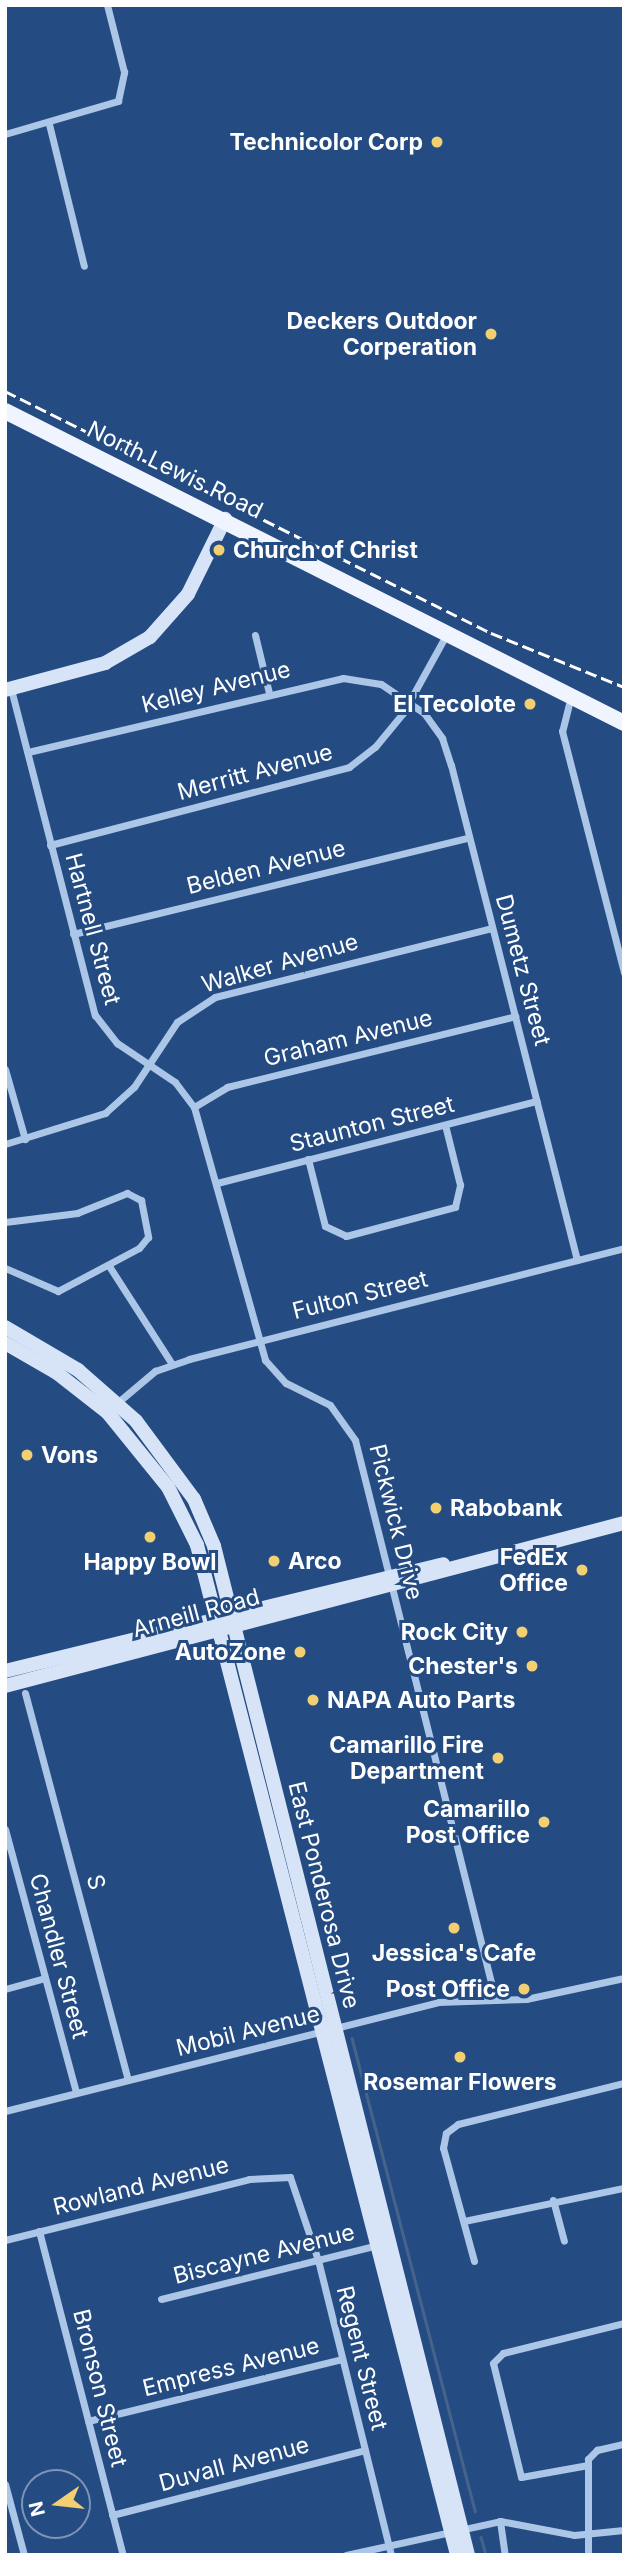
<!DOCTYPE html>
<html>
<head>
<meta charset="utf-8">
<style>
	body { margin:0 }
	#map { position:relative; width:629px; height:2560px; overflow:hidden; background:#244c83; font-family:Inter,sans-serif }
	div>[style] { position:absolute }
	.stream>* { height:2.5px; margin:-1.25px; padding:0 1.25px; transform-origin:1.25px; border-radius:1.25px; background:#46638a }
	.street>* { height:7px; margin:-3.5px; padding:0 3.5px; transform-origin:3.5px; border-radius:3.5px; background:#acc6e8 }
	.secondary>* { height:14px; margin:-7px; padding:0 7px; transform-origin:7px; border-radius:7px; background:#d7e4f7 }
	.primary>* { height:16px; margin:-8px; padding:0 8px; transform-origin:8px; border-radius:8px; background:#eff4fe }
	.rail>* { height:2.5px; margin-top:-1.25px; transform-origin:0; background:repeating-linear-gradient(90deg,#fff 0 12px,transparent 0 17px) }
	.dots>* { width:19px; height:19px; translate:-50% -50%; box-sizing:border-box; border:4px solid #244c83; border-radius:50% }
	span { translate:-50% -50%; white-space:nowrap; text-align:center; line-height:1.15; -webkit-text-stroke:6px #244c83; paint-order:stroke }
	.poi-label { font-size:23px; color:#fff; font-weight:700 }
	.right { translate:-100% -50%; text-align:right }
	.left { translate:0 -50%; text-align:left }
	.street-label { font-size:23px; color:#fff }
	.frame { position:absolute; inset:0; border:7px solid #fff; pointer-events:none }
	.north { position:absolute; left:21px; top:2469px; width:70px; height:70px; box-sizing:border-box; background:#244c83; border:2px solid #7c94b5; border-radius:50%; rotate:256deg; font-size:19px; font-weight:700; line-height:28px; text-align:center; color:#fff }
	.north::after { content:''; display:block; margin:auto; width:24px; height:32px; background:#f2cf70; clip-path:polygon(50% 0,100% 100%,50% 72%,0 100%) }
</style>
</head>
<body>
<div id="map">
	<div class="stream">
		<div style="left:352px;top:2038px;width:489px;rotate:75.4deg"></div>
		<div style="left:481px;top:2537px;width:19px;rotate:74deg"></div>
	</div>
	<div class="street">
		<div style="left:49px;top:124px;width:146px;rotate:76.2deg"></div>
		<div style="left:5px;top:134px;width:118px;rotate:-16.3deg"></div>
		<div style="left:118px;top:101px;width:30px;rotate:-78deg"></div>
		<div style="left:124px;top:72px;width:69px;rotate:-104.2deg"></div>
		<div style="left:255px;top:635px;width:60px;rotate:76.4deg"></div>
		<div style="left:11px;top:689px;width:337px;rotate:75.6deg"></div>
		<div style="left:95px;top:1015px;width:36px;rotate:52deg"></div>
		<div style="left:117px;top:1043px;width:70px;rotate:33.9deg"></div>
		<div style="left:175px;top:1082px;width:31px;rotate:53deg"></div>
		<div style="left:194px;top:1107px;width:263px;rotate:74.3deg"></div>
		<div style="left:265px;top:1360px;width:31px;rotate:48deg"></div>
		<div style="left:286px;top:1383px;width:49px;rotate:26.6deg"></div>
		<div style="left:330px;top:1405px;width:43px;rotate:54.5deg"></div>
		<div style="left:355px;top:1440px;width:575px;rotate:75.92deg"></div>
		<div style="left:571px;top:696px;width:36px;rotate:104deg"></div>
		<div style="left:562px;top:731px;width:250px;rotate:75.6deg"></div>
		<div style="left:28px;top:752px;width:324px;rotate:-13.2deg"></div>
		<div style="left:343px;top:678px;width:38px;rotate:9deg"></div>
		<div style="left:381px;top:684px;width:52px;rotate:34deg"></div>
		<div style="left:424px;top:713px;width:31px;rotate:54deg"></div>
		<div style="left:442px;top:738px;width:28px;rotate:72deg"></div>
		<div style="left:451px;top:765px;width:511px;rotate:75.72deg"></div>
		<div style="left:50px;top:845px;width:309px;rotate:-14.6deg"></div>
		<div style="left:349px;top:767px;width:33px;rotate:-38deg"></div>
		<div style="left:375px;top:747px;width:44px;rotate:-50.5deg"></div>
		<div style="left:403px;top:713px;width:89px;rotate:-61.1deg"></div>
		<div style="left:73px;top:934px;width:406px;rotate:-13.7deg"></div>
		<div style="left:5px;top:1069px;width:73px;rotate:74.1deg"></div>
		<div style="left:194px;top:1107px;width:39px;rotate:-31deg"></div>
		<div style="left:227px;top:1087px;width:297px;rotate:-13.8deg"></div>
		<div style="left:5px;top:1144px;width:105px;rotate:-17.2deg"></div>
		<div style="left:105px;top:1113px;width:39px;rotate:-42deg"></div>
		<div style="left:134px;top:1087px;width:78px;rotate:-56.5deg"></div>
		<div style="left:177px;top:1022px;width:45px;rotate:-33.3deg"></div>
		<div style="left:215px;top:997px;width:285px;rotate:-14deg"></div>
		<div style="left:308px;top:1159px;width:69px;rotate:75.8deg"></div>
		<div style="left:325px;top:1226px;width:23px;rotate:25deg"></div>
		<div style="left:346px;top:1236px;width:113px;rotate:-14.9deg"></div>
		<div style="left:455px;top:1207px;width:23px;rotate:-77deg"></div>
		<div style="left:460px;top:1185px;width:62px;rotate:-104deg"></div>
		<div style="left:217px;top:1183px;width:330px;rotate:-14.4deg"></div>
		<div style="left:5px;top:1222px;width:73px;rotate:-7.1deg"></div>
		<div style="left:77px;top:1213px;width:54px;rotate:-21.8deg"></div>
		<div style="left:127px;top:1193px;width:16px;rotate:27deg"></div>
		<div style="left:141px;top:1200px;width:38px;rotate:79deg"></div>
		<div style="left:148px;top:1237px;width:14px;rotate:129deg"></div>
		<div style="left:139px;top:1248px;width:92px;rotate:152deg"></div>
		<div style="left:58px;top:1291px;width:58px;rotate:-156.5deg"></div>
		<div style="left:109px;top:1266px;width:117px;rotate:57.3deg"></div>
		<div style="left:117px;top:1403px;width:50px;rotate:-40.1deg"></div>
		<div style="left:155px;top:1371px;width:36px;rotate:-19deg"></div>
		<div style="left:189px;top:1359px;width:449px;rotate:-14.3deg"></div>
		<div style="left:25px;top:1693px;width:400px;rotate:75.1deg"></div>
		<div style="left:5px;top:1829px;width:273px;rotate:74.9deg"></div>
		<div style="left:5px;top:1989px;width:41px;rotate:-15.4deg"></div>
		<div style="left:5px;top:2111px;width:447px;rotate:-14.1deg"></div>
		<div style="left:438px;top:2002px;width:88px;rotate:-2deg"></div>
		<div style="left:526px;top:1999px;width:100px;rotate:-12.1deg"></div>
		<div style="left:553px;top:2200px;width:42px;rotate:75deg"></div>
		<div style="left:464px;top:2221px;width:163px;rotate:-11.7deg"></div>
		<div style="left:39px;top:2231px;width:335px;rotate:75.5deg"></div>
		<div style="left:5px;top:2240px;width:252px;rotate:-14deg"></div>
		<div style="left:249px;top:2179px;width:41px;rotate:-2.8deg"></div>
		<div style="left:290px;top:2177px;width:88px;rotate:71.4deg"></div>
		<div style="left:318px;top:2260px;width:304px;rotate:76.1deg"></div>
		<div style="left:474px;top:2261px;width:117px;rotate:-105.3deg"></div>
		<div style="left:443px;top:2148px;width:15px;rotate:-79deg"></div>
		<div style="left:446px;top:2133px;width:15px;rotate:-37deg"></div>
		<div style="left:458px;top:2124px;width:171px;rotate:-13.9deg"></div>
		<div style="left:161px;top:2299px;width:223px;rotate:-14deg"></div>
		<div style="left:88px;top:2421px;width:261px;rotate:-13.7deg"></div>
		<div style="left:588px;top:2465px;width:68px;rotate:169.8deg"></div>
		<div style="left:521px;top:2477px;width:117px;rotate:-103.8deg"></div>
		<div style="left:493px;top:2363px;width:14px;rotate:-45deg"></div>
		<div style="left:503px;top:2353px;width:125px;rotate:-13.9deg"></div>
		<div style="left:5px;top:2484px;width:73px;rotate:75deg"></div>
		<div style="left:112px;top:2515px;width:261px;rotate:-14.4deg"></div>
		<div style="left:500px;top:2521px;width:34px;rotate:82deg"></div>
		<div style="left:346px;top:2555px;width:158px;rotate:-12.4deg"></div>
		<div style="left:500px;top:2521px;width:75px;rotate:10.7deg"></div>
		<div style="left:574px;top:2535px;width:50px;rotate:-5.7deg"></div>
		<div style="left:588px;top:2555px;width:96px;rotate:-90deg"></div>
		<div style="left:588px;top:2459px;width:13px;rotate:-45deg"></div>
		<div style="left:597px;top:2450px;width:28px;rotate:-13deg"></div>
	</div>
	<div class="secondary">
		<div style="left:5px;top:690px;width:104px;rotate:-15.1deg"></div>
		<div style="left:105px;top:663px;width:52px;rotate:-30deg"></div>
		<div style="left:150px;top:637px;width:57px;rotate:-48.5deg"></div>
		<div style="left:188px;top:594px;width:84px;rotate:-63.7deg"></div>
		<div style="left:5px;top:1327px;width:85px;rotate:30.5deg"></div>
		<div style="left:78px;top:1370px;width:77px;rotate:41.3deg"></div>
		<div style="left:136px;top:1421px;width:97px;rotate:53.4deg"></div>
		<div style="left:194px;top:1499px;width:51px;rotate:66.9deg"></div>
		<div style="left:214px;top:1546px;width:1040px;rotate:75.87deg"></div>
		<div style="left:5px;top:1343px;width:60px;rotate:30deg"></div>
		<div style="left:57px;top:1373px;width:65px;rotate:38.1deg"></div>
		<div style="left:108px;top:1413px;width:95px;rotate:51deg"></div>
		<div style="left:168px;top:1487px;width:65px;rotate:63.4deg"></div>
		<div style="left:197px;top:1545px;width:1043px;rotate:75.56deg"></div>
		<div style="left:5px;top:1671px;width:451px;rotate:-13.7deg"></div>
		<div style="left:5px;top:1686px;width:640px;rotate:-14.75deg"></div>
	</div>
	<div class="primary">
		<div style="left:5px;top:411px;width:693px;rotate:26.75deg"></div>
	</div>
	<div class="rail">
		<div style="left:5px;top:391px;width:543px;rotate:26.47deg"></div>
		<div style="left:491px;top:633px;width:144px;rotate:22.1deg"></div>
	</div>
	<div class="dots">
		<div style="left:437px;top:142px;background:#f2cf70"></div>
		<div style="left:491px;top:334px;background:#f2cf70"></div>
		<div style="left:219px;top:550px;background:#f2cf70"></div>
		<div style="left:530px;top:704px;background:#f2cf70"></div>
		<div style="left:27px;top:1455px;background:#f2cf70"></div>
		<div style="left:436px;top:1508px;background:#f2cf70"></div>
		<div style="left:150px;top:1537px;background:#f2cf70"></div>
		<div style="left:274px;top:1561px;background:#f2cf70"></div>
		<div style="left:582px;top:1570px;background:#f2cf70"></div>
		<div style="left:522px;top:1632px;background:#f2cf70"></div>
		<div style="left:300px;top:1652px;background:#f2cf70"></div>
		<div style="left:532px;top:1666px;background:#f2cf70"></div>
		<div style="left:313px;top:1700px;background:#f2cf70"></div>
		<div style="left:498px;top:1758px;background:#f2cf70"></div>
		<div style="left:544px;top:1822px;background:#f2cf70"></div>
		<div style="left:454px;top:1928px;background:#f2cf70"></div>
		<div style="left:524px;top:1989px;background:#f2cf70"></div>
		<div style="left:460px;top:2057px;background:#f2cf70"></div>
	</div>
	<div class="poi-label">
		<span class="right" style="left:423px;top:142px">Technicolor Corp</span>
		<span class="right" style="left:477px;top:334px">Deckers Outdoor<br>Corperation</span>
		<span class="left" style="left:233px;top:550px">Church of Christ</span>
		<span class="right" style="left:516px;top:704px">El Tecolote</span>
		<span class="left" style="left:41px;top:1455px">Vons</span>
		<span class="left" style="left:450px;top:1508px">Rabobank</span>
		<span class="right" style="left:568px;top:1570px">FedEx<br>Office</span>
		<span class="left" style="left:288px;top:1561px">Arco</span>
		<span style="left:150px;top:1562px">Happy Bowl</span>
		<span class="right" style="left:508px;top:1632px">Rock City</span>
		<span class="right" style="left:286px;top:1652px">AutoZone</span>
		<span class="right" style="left:518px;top:1666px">Chester's</span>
		<span class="left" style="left:327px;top:1700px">NAPA Auto Parts</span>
		<span class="right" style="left:484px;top:1758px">Camarillo Fire<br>Department</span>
		<span class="right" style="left:530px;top:1822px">Camarillo<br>Post Office</span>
		<span style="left:454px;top:1953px">Jessica's Cafe</span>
		<span class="right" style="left:510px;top:1989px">Post Office</span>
		<span style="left:460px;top:2082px">Rosemar Flowers</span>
	</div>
	<div class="street-label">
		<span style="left:175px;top:470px;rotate:26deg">North Lewis Road</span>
		<span style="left:216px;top:687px;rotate:-14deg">Kelley Avenue</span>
		<span style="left:255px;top:772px;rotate:-15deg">Merritt Avenue</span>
		<span style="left:266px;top:867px;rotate:-14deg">Belden Avenue</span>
		<span style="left:93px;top:929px;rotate:75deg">Hartnell Street</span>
		<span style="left:280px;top:963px;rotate:-16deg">Walker Avenue</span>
		<span style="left:523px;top:970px;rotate:75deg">Dumetz Street</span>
		<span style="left:348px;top:1038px;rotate:-14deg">Graham Avenue</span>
		<span style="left:372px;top:1124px;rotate:-14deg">Staunton Street</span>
		<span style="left:360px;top:1295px;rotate:-14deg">Fulton Street</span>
		<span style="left:396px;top:1522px;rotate:76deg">Pickwick Drive</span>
		<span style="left:196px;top:1613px;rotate:-15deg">Arneill Road</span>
		<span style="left:96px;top:1882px;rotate:75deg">S</span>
		<span style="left:324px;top:1895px;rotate:76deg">East Ponderosa Drive</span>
		<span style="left:59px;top:1956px;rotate:75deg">Chandler Street</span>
		<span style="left:248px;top:2031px;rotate:-14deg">Mobil Avenue</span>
		<span style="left:141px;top:2186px;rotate:-14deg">Rowland Avenue</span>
		<span style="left:264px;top:2254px;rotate:-14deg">Biscayne Avenue</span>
		<span style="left:362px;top:2358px;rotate:76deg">Regent Street</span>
		<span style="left:231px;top:2367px;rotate:-14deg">Empress Avenue</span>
		<span style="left:100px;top:2388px;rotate:76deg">Bronson Street</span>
		<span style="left:234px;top:2464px;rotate:-15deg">Duvall Avenue</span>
	</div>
	<div class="frame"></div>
	<div class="north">N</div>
</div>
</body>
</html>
